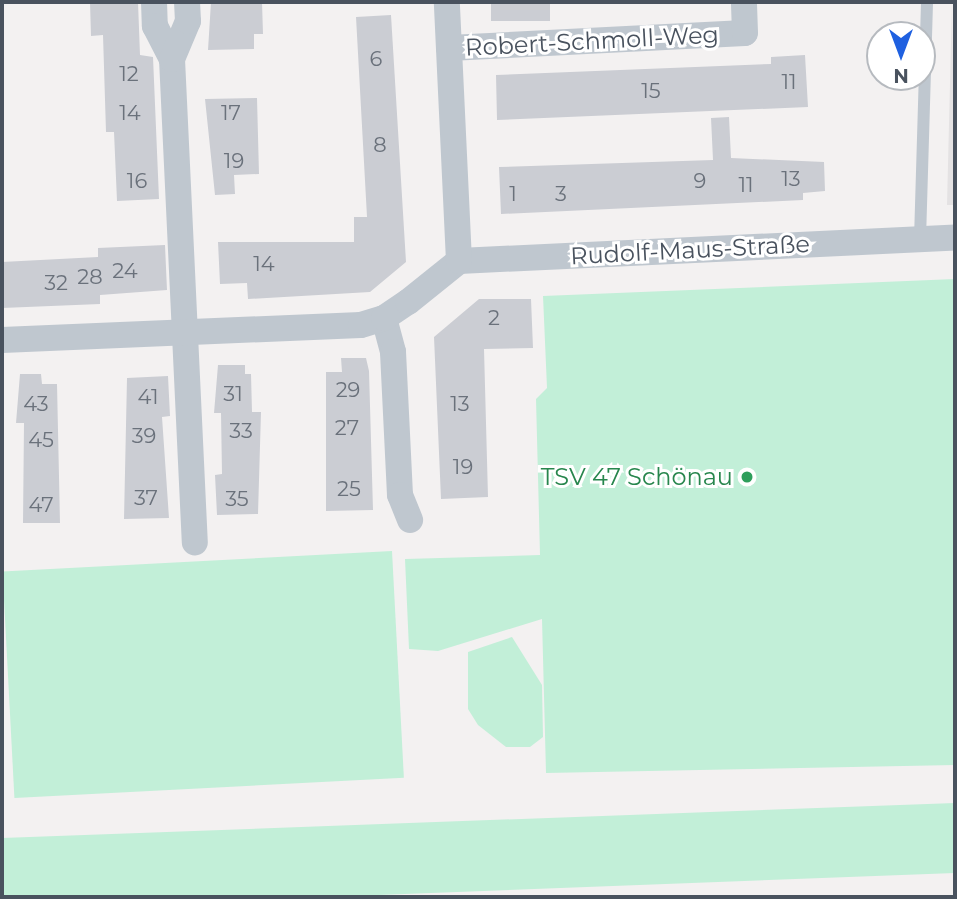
<!DOCTYPE html>
<html>
<head>
<meta charset="utf-8">
<style>
	body { margin:0 }
	#map { position:relative; width:957px; height:899px; overflow:hidden; background:#f3f1f1; font-family:Montserrat,sans-serif }
	div>[style] { position:absolute }
	.education>* { inset:0; background:#e4e2e3 }
	.green>* { inset:0; background:#c2efd8; transform-origin:0 0 }
	.building>* { inset:0; background:#cbcdd3; transform-origin:0 0 }
	.service>* { height:12px; margin:-6px; padding:0 6px; transform-origin:6px; border-radius:6px; background:#bfc7cf }
	.minor>* { height:26px; margin:-13px; padding:0 13px; transform-origin:13px; border-radius:13px; background:#bfc7cf }
	.dots>* { width:19px; height:19px; translate:-50% -50%; box-sizing:border-box; border:4px solid #fff; border-radius:50% }
	span { translate:-50% -50%; white-space:nowrap; text-align:center; line-height:1.15; -webkit-text-stroke:6px #fff; paint-order:stroke }
	.number-label { font-size:21px; color:#6a717b }
	.number-label span { -webkit-text-stroke-width:0 }
	.street-label { font-size:24px; color:#49525e }
	.leisure-label { font-size:24px; color:#27864d }
	.right { translate:-100% -50%; text-align:right }
	.frame { position:absolute; inset:0; border:4px solid #49525e; pointer-events:none }
	.north { position:absolute; left:866px; top:21px; width:70px; height:70px; box-sizing:border-box; background:#fff; border:2px solid #b6babf; border-radius:50%; rotate:180deg; font-size:19px; font-weight:700; line-height:28px; text-align:center; color:#49525e }
	.north::after { content:''; display:block; margin:auto; width:24px; height:32px; background:#1f60e0; clip-path:polygon(50% 0,100% 100%,50% 72%,0 100%) }
</style>
</head>
<body>
<div id="map">
	<div class="education">
		<div style="clip-path:polygon(952px 2px,955px 205px,947px 205px)"></div>
	</div>
	<div class="green">
		<div style="clip-path:polygon(955px 279px,955px 765px,546px 773px,542px 619px,438px 651px,409px 649px,405px 559px,540px 555px,536px 399px,547px 388px,543px 296px)"></div>
		<div style="left:392px;top:551px;width:227px;height:390px;rotate:87deg"></div>
		<div style="clip-path:polygon(512px 637px,542px 685px,543px 737px,530px 747px,506px 747px,478px 725px,468px 709px,468px 652px)"></div>
		<div style="clip-path:polygon(955px 803px,955px 873px,326px 897px,2px 897px,2px 838px)"></div>
	</div>
	<div class="building">
		<div style="clip-path:polygon(90px 2px,138px 2px,140px 55px,153px 57px,159px 199px,117px 201px,114px 132px,106px 132px,103px 35px,91px 36px)"></div>
		<div style="clip-path:polygon(211px 2px,262px 2px,263px 34px,254px 34px,254px 49px,208px 50px)"></div>
		<div style="left:491px;top:2px;width:59px;height:19px"></div>
		<div style="clip-path:polygon(391px 15px,406px 262px,370px 292px,248px 299px,247px 283px,220px 284px,218px 242px,354px 242px,354px 217px,367px 217px,356px 17px)"></div>
		<div style="clip-path:polygon(805px 55px,808px 107px,497px 120px,496px 75px,771px 64px,771px 57px)"></div>
		<div style="clip-path:polygon(257px 98px,259px 174px,234px 175px,235px 194px,215px 195px,205px 99px)"></div>
		<div style="clip-path:polygon(729px 117px,731px 158px,824px 162px,825px 191px,803px 193px,803px 200px,501px 214px,499px 167px,713px 160px,711px 118px)"></div>
		<div style="clip-path:polygon(165px 245px,167px 290px,100px 295px,100px 304px,2px 308px,2px 262px,98px 257px,98px 248px)"></div>
		<div style="clip-path:polygon(479px 299px,531px 299px,533px 348px,484px 349px,488px 497px,441px 499px,434px 337px)"></div>
		<div style="clip-path:polygon(341px 358px,366px 358px,369px 371px,373px 510px,326px 511px,326px 372px,342px 372px)"></div>
		<div style="clip-path:polygon(218px 365px,245px 365px,245px 374px,251px 374px,252px 412px,261px 412px,258px 514px,217px 515px,215px 475px,222px 474px,221px 413px,214px 413px)"></div>
		<div style="clip-path:polygon(20px 374px,41px 374px,42px 384px,57px 384px,60px 523px,23px 523px,24px 423px,16px 423px)"></div>
		<div style="clip-path:polygon(168px 376px,170px 416px,162px 417px,169px 518px,124px 519px,127px 378px)"></div>
	</div>
	<div class="service">
		<div style="left:920px;top:239px;width:237px;rotate:-88.3deg"></div>
	</div>
	<div class="minor">
		<div style="left:154px;top:2px;width:24px;rotate:88deg"></div>
		<div style="left:155px;top:26px;width:37px;rotate:63deg"></div>
		<div style="left:172px;top:59px;width:484px;rotate:87.3deg"></div>
		<div style="left:449px;top:48px;width:296px;rotate:-2.9deg"></div>
		<div style="left:745px;top:33px;width:31px;rotate:-92deg"></div>
		<div style="left:172px;top:59px;width:41px;rotate:-67.2deg"></div>
		<div style="left:188px;top:21px;width:19px;rotate:-93deg"></div>
		<div style="left:459px;top:261px;width:497px;rotate:-2.7deg"></div>
		<div style="left:384px;top:318px;width:35px;rotate:75deg"></div>
		<div style="left:393px;top:352px;width:143px;rotate:87.2deg"></div>
		<div style="left:400px;top:495px;width:27px;rotate:68deg"></div>
		<div style="left:2px;top:340px;width:359px;rotate:-2.4deg"></div>
		<div style="left:361px;top:325px;width:24px;rotate:-17deg"></div>
		<div style="left:384px;top:318px;width:29px;rotate:-34deg"></div>
		<div style="left:408px;top:302px;width:65px;rotate:-38.8deg"></div>
		<div style="left:459px;top:261px;width:259px;rotate:-92.7deg"></div>
	</div>
	<div class="dots">
		<div style="left:747px;top:477px;background:#2e9e5b"></div>
	</div>
	<div class="number-label">
		<span style="left:376px;top:59px">6</span>
		<span style="left:129px;top:74px">12</span>
		<span style="left:789px;top:82px">11</span>
		<span style="left:651px;top:91px">15</span>
		<span style="left:130px;top:113px">14</span>
		<span style="left:231px;top:113px">17</span>
		<span style="left:380px;top:145px">8</span>
		<span style="left:234px;top:161px">19</span>
		<span style="left:791px;top:179px">13</span>
		<span style="left:137px;top:181px">16</span>
		<span style="left:700px;top:181px">9</span>
		<span style="left:746px;top:185px">11</span>
		<span style="left:513px;top:194px">1</span>
		<span style="left:561px;top:194px">3</span>
		<span style="left:264px;top:264px">14</span>
		<span style="left:125px;top:271px">24</span>
		<span style="left:90px;top:277px">28</span>
		<span style="left:56px;top:283px">32</span>
		<span style="left:494px;top:318px">2</span>
		<span style="left:348px;top:390px">29</span>
		<span style="left:233px;top:394px">31</span>
		<span style="left:148px;top:397px">41</span>
		<span style="left:36px;top:404px">43</span>
		<span style="left:460px;top:404px">13</span>
		<span style="left:347px;top:428px">27</span>
		<span style="left:241px;top:431px">33</span>
		<span style="left:144px;top:436px">39</span>
		<span style="left:41px;top:440px">45</span>
		<span style="left:463px;top:467px">19</span>
		<span style="left:349px;top:489px">25</span>
		<span style="left:146px;top:498px">37</span>
		<span style="left:237px;top:499px">35</span>
		<span style="left:41px;top:505px">47</span>
	</div>
	<div class="street-label">
		<span style="left:592px;top:41px;rotate:-3deg">Robert-Schmoll-Weg</span>
		<span style="left:690px;top:250px;rotate:-3deg">Rudolf-Maus-Straße</span>
	</div>
	<div class="leisure-label">
		<span class="right" style="left:733px;top:477px">TSV 47 Schönau</span>
	</div>
	<div class="frame"></div>
	<div class="north">N</div>
</div>
</body>
</html>
